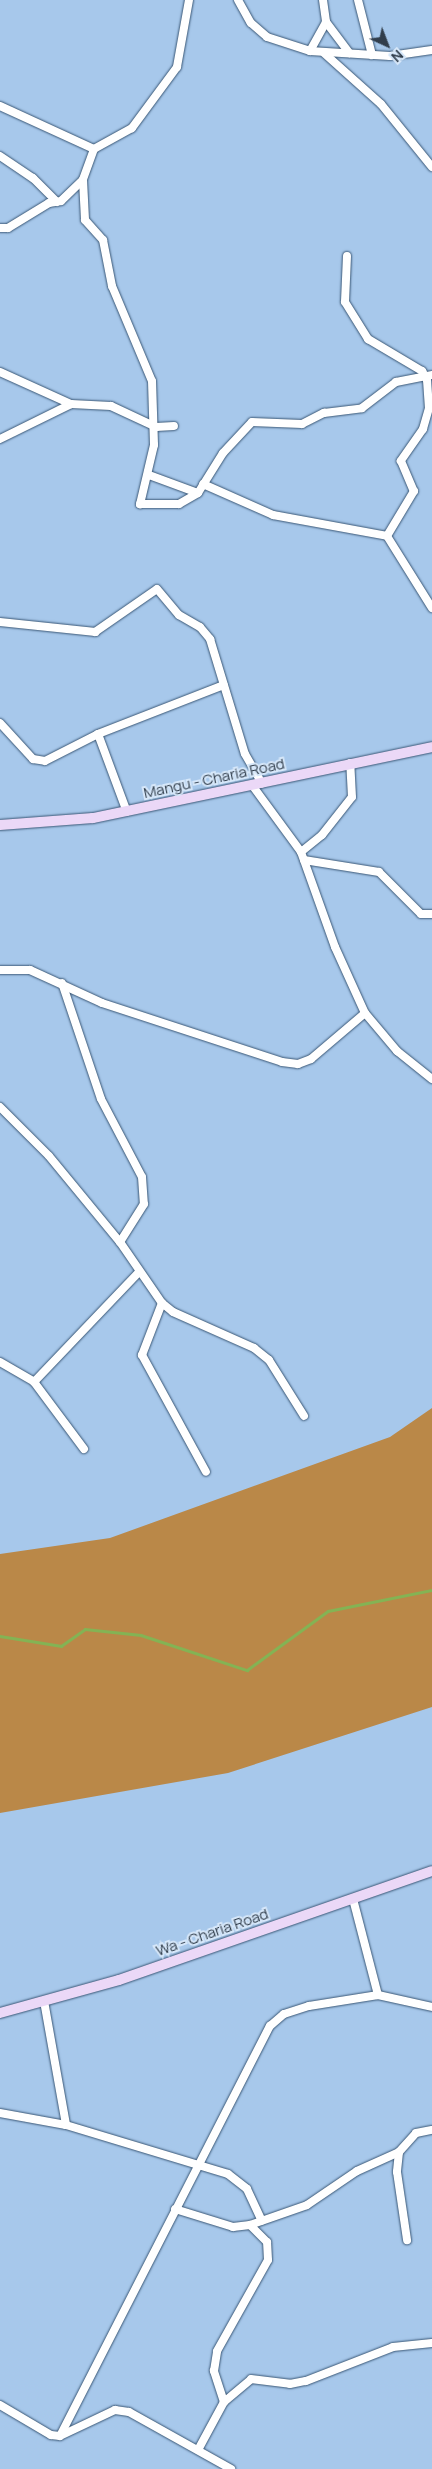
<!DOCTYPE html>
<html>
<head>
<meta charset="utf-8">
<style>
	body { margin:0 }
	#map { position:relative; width:432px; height:2469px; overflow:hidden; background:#a7c8eb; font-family:Manrope,sans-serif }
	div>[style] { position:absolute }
	.green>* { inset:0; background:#ba8848 }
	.stream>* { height:2.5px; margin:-1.25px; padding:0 1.25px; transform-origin:1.25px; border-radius:1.25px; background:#84b354 }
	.roads { filter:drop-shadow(0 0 1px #3a5775) drop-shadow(0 0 1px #3a5775) }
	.street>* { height:8px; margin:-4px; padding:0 4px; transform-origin:4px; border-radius:4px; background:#fff }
	.secondary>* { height:10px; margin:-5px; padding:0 5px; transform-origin:5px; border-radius:5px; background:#ebd8f7 }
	span { translate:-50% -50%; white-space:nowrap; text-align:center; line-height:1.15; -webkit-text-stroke:4px #d6e7f9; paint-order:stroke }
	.street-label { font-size:15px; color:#313e4c }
	.north { position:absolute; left:362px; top:20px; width:50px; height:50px; -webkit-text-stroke:4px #d6e7f9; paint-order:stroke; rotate:137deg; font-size:14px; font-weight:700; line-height:20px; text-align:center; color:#313e4c }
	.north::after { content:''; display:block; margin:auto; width:18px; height:22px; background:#313e4c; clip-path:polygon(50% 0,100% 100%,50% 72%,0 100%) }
</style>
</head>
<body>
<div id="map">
	<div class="green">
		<div style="clip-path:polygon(432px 1408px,432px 1707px,228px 1773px,0 1813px,0 1554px,110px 1538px,390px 1437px)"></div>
	</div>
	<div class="stream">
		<div style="left:0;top:1636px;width:62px;rotate:9.3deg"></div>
		<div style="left:61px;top:1646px;width:29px;rotate:-35deg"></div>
		<div style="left:85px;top:1629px;width:56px;rotate:6.1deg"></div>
		<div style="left:141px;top:1635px;width:112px;rotate:18.3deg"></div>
		<div style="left:247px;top:1670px;width:100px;rotate:-36.1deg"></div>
		<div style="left:328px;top:1611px;width:106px;rotate:-11.4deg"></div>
	</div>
	<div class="roads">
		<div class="street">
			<div style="left:189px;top:0;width:68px;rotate:100.2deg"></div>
			<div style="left:177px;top:67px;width:76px;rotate:126.4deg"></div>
			<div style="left:132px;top:128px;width:43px;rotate:151.1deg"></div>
			<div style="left:94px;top:149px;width:33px;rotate:110deg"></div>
			<div style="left:83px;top:180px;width:40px;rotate:87.1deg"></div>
			<div style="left:85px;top:220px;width:27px;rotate:48deg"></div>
			<div style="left:103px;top:240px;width:47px;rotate:78.9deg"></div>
			<div style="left:112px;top:286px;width:103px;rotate:67.2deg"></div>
			<div style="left:152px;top:381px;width:64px;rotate:88.2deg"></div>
			<div style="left:154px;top:445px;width:61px;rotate:103.3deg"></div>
			<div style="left:140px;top:504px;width:39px"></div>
			<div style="left:179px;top:504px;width:22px;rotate:-30deg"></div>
			<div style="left:198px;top:493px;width:47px;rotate:-58deg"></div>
			<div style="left:223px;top:453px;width:42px;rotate:-46.9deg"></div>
			<div style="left:252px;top:422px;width:50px;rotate:2.3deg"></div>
			<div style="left:302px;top:424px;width:25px;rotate:-27deg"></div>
			<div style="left:324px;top:413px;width:38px;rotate:-7deg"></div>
			<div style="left:362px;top:408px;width:43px;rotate:-37.4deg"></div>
			<div style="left:396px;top:382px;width:37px;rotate:-11deg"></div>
			<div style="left:238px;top:0;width:26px;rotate:61deg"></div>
			<div style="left:251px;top:23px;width:21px;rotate:41deg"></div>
			<div style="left:267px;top:37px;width:45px;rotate:18deg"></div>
			<div style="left:310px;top:51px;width:80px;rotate:3.6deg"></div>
			<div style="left:390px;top:56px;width:42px;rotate:-8.1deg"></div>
			<div style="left:323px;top:0;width:22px;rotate:82deg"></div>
			<div style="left:326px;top:22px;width:39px;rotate:53deg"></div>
			<div style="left:358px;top:0;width:57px;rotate:75.7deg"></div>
			<div style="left:310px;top:51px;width:33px;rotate:-61deg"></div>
			<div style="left:324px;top:53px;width:76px;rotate:41.8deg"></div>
			<div style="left:381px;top:104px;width:81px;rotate:51deg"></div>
			<div style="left:0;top:106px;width:103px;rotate:24.6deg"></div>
			<div style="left:0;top:156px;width:40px;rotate:34deg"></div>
			<div style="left:33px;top:178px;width:34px;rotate:45deg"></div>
			<div style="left:0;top:228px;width:8px"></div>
			<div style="left:8px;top:228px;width:48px;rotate:-31.4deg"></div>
			<div style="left:49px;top:203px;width:12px;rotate:-9deg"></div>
			<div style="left:61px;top:201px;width:30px;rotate:-44deg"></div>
			<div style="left:347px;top:256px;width:46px;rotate:92.5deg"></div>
			<div style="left:345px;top:302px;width:44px;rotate:58.1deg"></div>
			<div style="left:368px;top:339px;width:63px;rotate:30.7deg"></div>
			<div style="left:422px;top:371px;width:10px;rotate:61deg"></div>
			<div style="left:427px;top:380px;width:28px;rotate:86deg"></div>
			<div style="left:429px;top:408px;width:22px;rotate:106deg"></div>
			<div style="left:423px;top:429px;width:39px;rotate:125deg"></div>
			<div style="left:401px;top:461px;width:33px;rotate:67deg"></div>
			<div style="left:414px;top:491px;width:52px;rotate:121deg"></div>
			<div style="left:0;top:372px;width:78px;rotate:24.3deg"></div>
			<div style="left:71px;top:404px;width:40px;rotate:2.9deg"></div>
			<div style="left:111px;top:406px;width:50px;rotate:25deg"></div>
			<div style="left:156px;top:427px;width:18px;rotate:-3deg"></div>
			<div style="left:0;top:439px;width:79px;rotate:-26.2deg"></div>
			<div style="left:149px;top:475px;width:52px;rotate:20.2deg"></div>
			<div style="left:203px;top:484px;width:77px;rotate:23.9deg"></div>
			<div style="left:273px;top:515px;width:116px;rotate:10.4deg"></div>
			<div style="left:387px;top:536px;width:85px;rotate:58deg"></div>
			<div style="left:0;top:622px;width:96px;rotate:6deg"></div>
			<div style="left:95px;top:632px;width:75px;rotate:-34.7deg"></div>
			<div style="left:157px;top:589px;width:34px;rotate:50deg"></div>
			<div style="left:179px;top:615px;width:24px;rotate:30deg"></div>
			<div style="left:200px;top:627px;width:16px;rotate:50deg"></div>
			<div style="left:210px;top:639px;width:120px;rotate:73.1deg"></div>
			<div style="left:245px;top:754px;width:34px;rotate:60deg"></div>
			<div style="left:0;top:723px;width:49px;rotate:47.5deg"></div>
			<div style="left:33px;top:759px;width:12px;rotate:9deg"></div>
			<div style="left:45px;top:761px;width:59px;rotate:-27deg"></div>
			<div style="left:98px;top:734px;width:135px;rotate:-21.3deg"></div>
			<div style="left:98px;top:734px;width:83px;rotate:69.6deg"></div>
			<div style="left:252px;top:785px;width:83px;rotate:53.8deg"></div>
			<div style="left:301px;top:852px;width:101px;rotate:70.3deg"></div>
			<div style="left:335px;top:947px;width:72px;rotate:65.6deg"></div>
			<div style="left:365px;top:1013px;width:50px;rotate:49.9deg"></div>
			<div style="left:397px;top:1051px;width:45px;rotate:38.7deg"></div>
			<div style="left:301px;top:852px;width:27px;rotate:-39deg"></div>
			<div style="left:322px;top:835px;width:48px;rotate:-51.7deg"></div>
			<div style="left:352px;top:797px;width:34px;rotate:-93deg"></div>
			<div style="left:304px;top:860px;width:76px;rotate:9.1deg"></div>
			<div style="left:379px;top:872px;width:59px;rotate:45deg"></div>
			<div style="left:421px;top:914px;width:11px"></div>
			<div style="left:0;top:970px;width:30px"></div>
			<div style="left:30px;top:970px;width:79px;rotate:24.6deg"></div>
			<div style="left:102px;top:1003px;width:189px;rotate:18.1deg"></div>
			<div style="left:282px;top:1062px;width:16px;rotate:7deg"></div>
			<div style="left:298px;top:1064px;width:14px;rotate:-21deg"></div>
			<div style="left:311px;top:1059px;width:71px;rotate:-40.4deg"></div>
			<div style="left:62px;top:983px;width:122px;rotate:71.4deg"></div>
			<div style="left:101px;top:1099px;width:88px;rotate:62.3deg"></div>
			<div style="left:142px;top:1177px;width:27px;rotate:86deg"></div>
			<div style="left:144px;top:1204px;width:45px;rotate:122.3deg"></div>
			<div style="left:0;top:1107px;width:69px;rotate:45deg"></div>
			<div style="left:49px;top:1156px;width:112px;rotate:50.5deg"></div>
			<div style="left:120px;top:1242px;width:74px;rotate:55.5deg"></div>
			<div style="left:162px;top:1303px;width:14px;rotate:39deg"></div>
			<div style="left:173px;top:1312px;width:89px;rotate:24deg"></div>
			<div style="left:254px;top:1348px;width:19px;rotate:39deg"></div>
			<div style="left:269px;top:1360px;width:66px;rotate:58deg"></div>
			<div style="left:162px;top:1303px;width:56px;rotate:111deg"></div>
			<div style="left:142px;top:1355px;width:133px;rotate:61.3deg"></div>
			<div style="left:0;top:1362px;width:39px;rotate:30deg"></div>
			<div style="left:84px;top:1449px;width:84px;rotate:-126.7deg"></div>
			<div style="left:34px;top:1382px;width:152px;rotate:-46.3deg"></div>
			<div style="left:353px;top:1899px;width:99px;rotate:75.4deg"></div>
			<div style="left:44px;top:2001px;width:126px;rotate:79.9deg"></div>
			<div style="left:0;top:2113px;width:67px;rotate:10.3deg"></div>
			<div style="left:66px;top:2125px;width:169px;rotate:16.8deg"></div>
			<div style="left:228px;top:2174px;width:24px;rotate:38deg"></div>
			<div style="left:247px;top:2189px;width:35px;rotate:65deg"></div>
			<div style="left:399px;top:2152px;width:25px;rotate:-48deg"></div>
			<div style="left:416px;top:2133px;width:16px;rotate:-11deg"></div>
			<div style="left:175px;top:2209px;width:61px;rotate:17.2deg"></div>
			<div style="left:233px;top:2227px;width:17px;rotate:-7deg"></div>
			<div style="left:250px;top:2225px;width:60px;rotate:-19.3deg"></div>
			<div style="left:307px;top:2205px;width:60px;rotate:-34.2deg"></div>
			<div style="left:357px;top:2171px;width:46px;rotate:-24.3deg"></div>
			<div style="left:399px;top:2152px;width:20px;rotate:96deg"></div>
			<div style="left:397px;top:2172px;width:69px;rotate:81.6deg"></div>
			<div style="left:224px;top:2402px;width:33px;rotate:-108deg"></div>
			<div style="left:214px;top:2371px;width:20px;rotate:-81deg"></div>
			<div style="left:217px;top:2351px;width:104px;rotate:-60.7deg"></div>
			<div style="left:268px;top:2260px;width:18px;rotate:-93deg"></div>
			<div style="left:267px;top:2242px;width:24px;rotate:-135deg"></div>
			<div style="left:0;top:2405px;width:59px;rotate:30.5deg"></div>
			<div style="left:51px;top:2435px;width:9px;rotate:6deg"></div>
			<div style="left:60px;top:2436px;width:61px;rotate:-25.3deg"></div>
			<div style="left:115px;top:2410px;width:14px;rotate:8deg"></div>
			<div style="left:129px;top:2412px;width:117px;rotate:29.2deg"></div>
			<div style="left:60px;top:2436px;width:461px;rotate:-62.9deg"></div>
			<div style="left:270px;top:2026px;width:18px;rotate:-41deg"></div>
			<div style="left:284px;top:2014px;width:26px;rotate:-18deg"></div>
			<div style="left:309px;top:2006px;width:70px;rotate:-9.1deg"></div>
			<div style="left:378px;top:1995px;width:55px;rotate:12.5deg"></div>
			<div style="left:198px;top:2450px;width:55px;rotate:-61.6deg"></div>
			<div style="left:224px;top:2402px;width:35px;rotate:-40deg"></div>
			<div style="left:251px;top:2379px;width:39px;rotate:7deg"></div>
			<div style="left:290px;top:2384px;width:16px;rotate:-11deg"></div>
			<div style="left:306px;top:2381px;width:93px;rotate:-21.3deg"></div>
			<div style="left:393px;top:2347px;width:39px;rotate:-6deg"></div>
		</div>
		<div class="secondary">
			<div style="left:0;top:825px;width:93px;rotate:-4.3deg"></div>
			<div style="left:93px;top:818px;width:346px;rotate:-11.8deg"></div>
			<div style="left:0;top:2013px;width:123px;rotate:-15.5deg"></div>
			<div style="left:119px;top:1980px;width:331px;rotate:-19.2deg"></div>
		</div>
	</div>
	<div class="street-label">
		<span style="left:214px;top:778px;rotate:-12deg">Mangu - Charia Road</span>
		<span style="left:212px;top:1932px;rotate:-19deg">Wa - Charia Road</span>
	</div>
	<div class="north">N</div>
</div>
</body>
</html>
